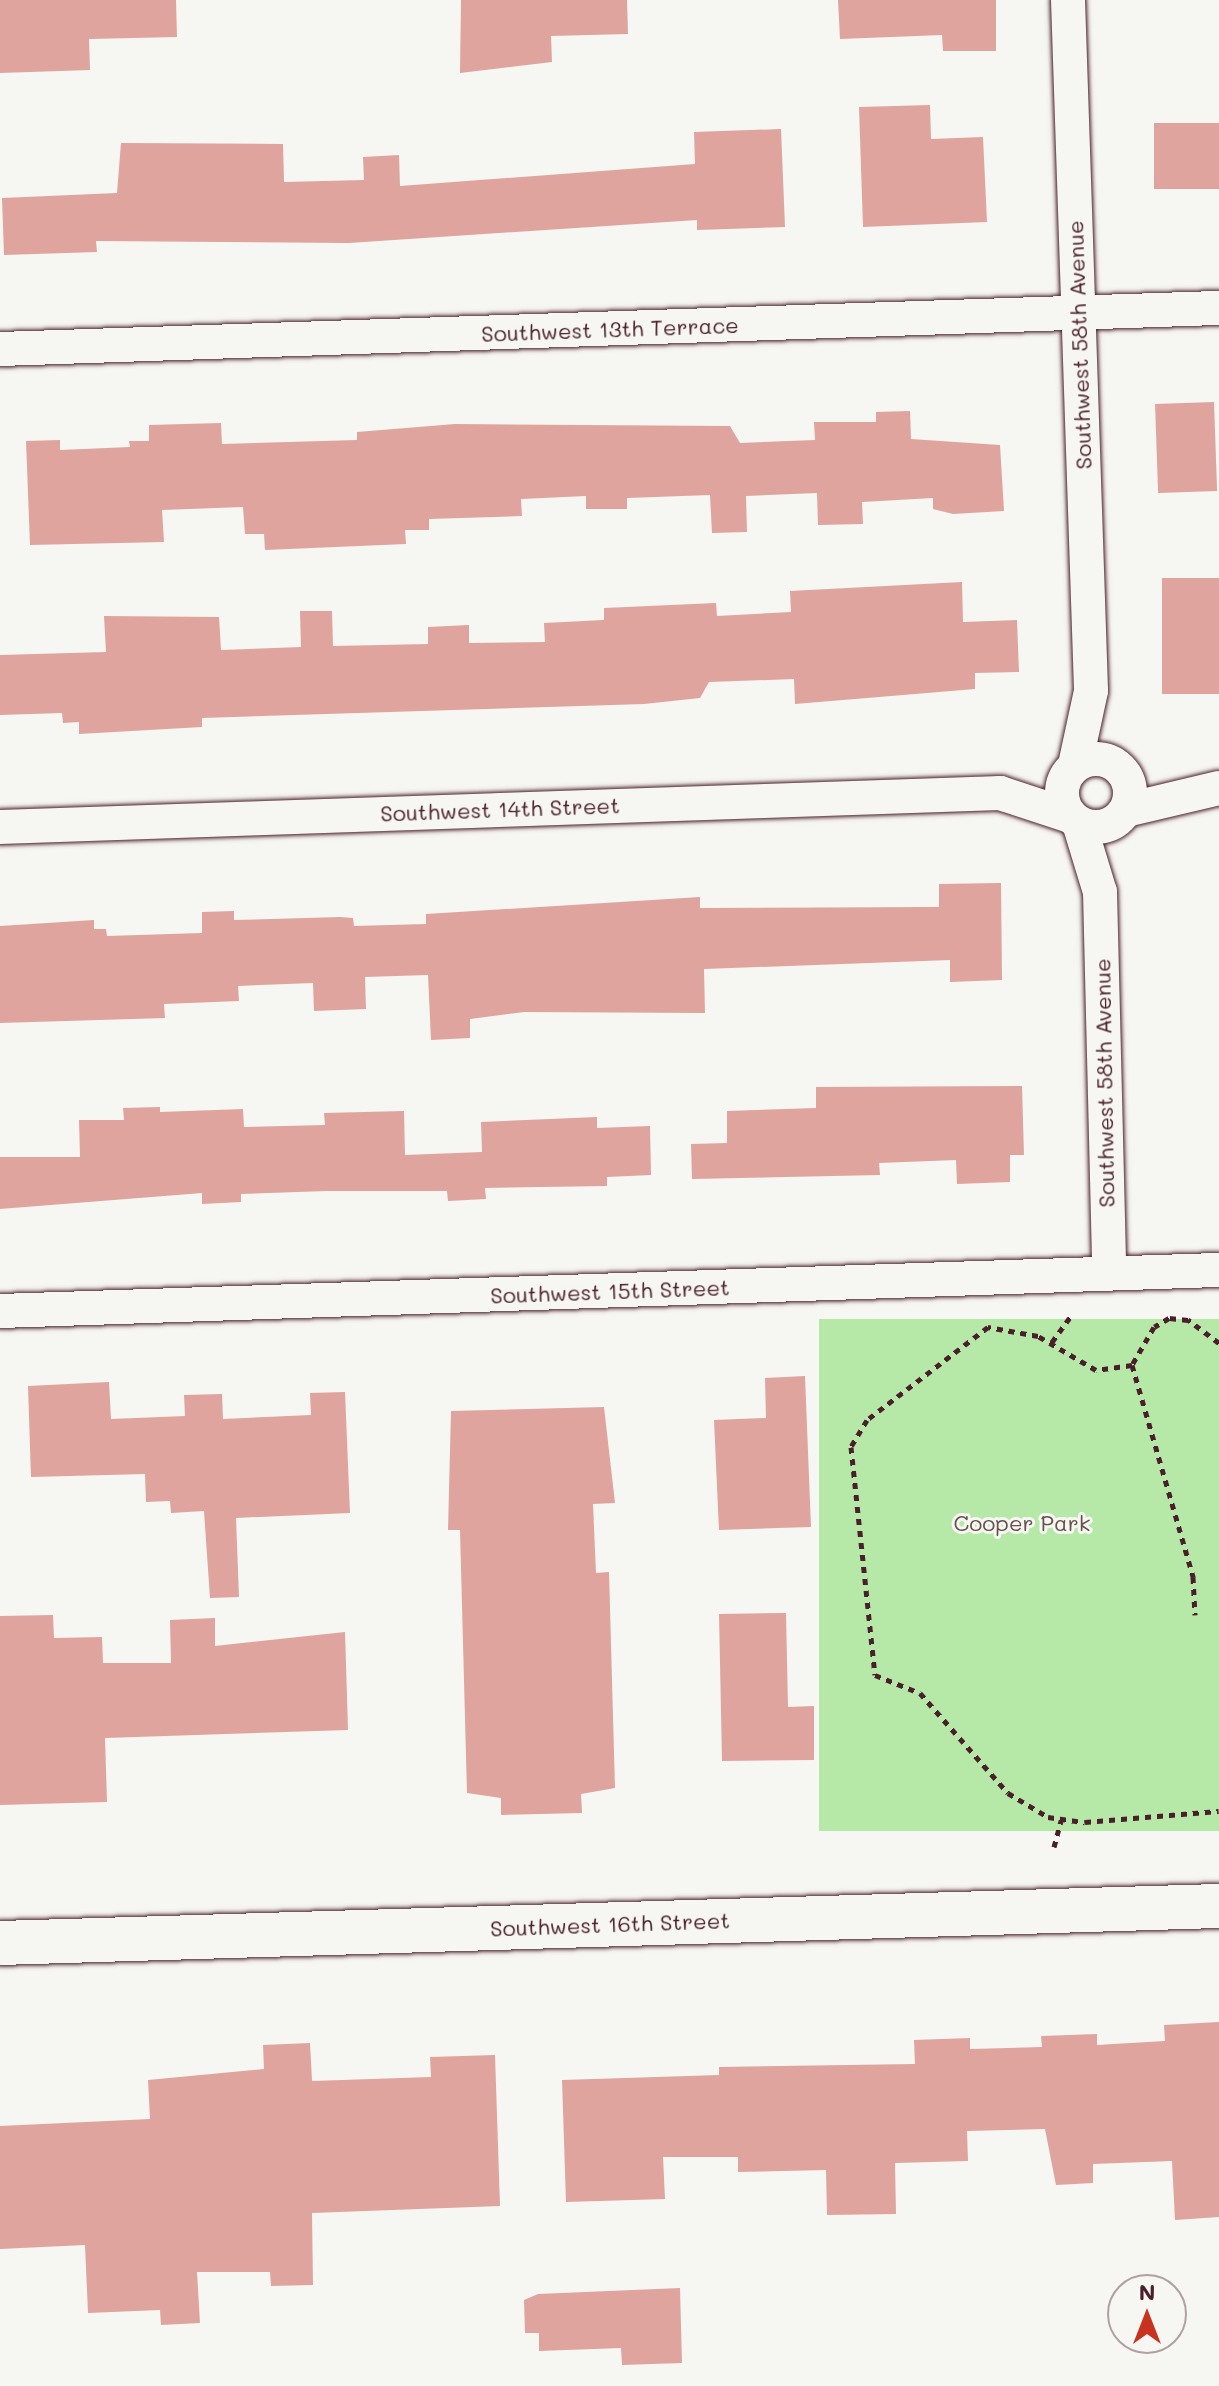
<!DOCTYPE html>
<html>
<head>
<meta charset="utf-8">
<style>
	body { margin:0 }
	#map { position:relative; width:1219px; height:2386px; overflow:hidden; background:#f6f6f2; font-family:Mali,sans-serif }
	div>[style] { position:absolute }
	.green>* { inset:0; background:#b6e8a8; transform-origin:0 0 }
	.building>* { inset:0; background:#dfa49e; transform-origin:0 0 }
	.path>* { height:5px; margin-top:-2.5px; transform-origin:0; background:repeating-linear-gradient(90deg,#4a1f2b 0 6px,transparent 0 12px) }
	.roads { filter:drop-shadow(0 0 2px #4a1f2b) drop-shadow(0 0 2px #4a1f2b) }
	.street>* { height:34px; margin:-17px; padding:0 17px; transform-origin:17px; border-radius:17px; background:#f6f6f2 }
	.street>.ring { margin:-17px; padding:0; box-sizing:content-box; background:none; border:34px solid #f6f6f2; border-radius:50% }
	.secondary>* { height:44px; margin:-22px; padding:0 22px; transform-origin:22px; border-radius:22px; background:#f6f6f2 }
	span { translate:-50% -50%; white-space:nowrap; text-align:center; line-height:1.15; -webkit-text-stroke:6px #f6f6f2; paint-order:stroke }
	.street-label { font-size:22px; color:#4a1f2b }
	.park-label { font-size:22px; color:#65514a }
	.north { position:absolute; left:1107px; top:2274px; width:80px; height:80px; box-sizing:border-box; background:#f6f6f2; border:2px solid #b1a0a2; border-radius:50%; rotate:0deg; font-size:22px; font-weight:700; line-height:32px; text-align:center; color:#4a1f2b }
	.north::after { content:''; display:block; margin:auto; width:28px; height:36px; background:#c8321e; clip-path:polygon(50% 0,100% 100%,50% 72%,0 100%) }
</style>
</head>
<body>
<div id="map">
	<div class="green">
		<div style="left:1219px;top:1319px;width:512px;height:400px;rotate:90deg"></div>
	</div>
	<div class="building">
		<div style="clip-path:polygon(0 0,176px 0,177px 37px,89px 39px,90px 70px,0 73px)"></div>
		<div style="clip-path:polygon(461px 0,627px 0,628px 34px,551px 36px,552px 62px,460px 73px)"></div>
		<div style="clip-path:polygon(838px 0,996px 0,996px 51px,943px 51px,942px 35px,840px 39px)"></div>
		<div style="clip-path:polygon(930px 105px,931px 139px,983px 137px,987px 222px,863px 227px,859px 107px)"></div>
		<div style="left:1219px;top:123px;width:66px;height:65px;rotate:90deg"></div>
		<div style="clip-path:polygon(781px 129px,785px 227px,697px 230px,697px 220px,349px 243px,96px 241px,97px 252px,4px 255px,2px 198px,117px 193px,121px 143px,283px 144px,284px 182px,364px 180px,363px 157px,399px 155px,400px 186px,695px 164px,694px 132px)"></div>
		<div style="left:1214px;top:402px;width:89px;height:59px;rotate:88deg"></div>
		<div style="clip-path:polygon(910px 411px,911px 439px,1000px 445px,1004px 511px,953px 514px,933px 509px,933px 498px,862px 502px,863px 524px,818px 525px,817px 493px,746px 496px,747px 532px,712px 533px,710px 495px,627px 498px,627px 509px,586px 509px,586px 496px,521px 499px,522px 516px,429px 519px,429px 530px,405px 530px,406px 544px,265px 550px,264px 534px,245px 534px,243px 507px,162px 510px,164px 542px,30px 545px,26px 441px,60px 440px,60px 450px,130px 447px,129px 441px,149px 441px,149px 425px,221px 423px,222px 444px,357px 440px,357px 432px,455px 424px,730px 426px,740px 443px,815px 440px,814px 422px,876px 422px,876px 412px)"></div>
		<div style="left:1219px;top:578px;width:116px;height:57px;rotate:90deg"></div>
		<div style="clip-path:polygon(962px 582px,963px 622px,1017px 620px,1019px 672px,975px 673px,975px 689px,795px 704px,794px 679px,709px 682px,700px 698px,644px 704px,202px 718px,202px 727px,79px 734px,79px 722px,63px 723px,62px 713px,0 715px,0 655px,106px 652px,104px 616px,219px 617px,221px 650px,301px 647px,300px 611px,332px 611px,333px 646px,428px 644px,428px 627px,469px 625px,469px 643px,545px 642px,544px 623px,604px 620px,604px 608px,716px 603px,717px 616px,791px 612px,790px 591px)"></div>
		<div style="clip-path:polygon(1001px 883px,1002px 980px,950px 982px,950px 960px,704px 969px,705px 1013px,524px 1012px,470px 1019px,470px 1038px,431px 1040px,428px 975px,365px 977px,366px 1009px,314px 1011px,313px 983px,238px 986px,239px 1001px,164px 1004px,165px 1018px,0 1023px,0 926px,94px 920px,94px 929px,106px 929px,107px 936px,202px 933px,202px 912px,234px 911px,234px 920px,340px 917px,353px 918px,354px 926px,426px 924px,426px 914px,700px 897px,700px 908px,939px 907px,939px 884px)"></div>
		<div style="clip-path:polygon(1022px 1086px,1024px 1155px,1010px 1155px,1010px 1182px,957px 1184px,956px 1160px,879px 1163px,880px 1175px,692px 1179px,691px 1144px,727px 1143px,727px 1111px,816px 1108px,816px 1087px)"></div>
		<div style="clip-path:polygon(160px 1107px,160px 1112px,243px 1109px,244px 1127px,325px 1125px,324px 1113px,404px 1111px,405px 1155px,482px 1152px,481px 1122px,597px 1117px,597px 1128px,650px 1126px,651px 1175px,607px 1177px,607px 1186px,485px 1188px,486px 1199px,448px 1201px,447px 1191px,327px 1191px,241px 1194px,241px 1202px,202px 1204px,202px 1193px,0 1209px,0 1157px,80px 1157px,79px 1120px,124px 1120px,123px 1108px)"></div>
		<div style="clip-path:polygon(805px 1376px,811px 1527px,719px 1530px,714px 1420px,766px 1418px,765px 1378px)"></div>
		<div style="clip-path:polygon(109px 1382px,111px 1419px,185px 1416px,184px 1395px,222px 1394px,223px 1419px,311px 1415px,310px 1393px,345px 1392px,350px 1513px,236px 1518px,239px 1597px,210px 1598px,204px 1511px,171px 1513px,170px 1501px,146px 1502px,145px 1474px,31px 1477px,28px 1386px)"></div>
		<div style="clip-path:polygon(604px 1407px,615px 1503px,593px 1504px,596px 1573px,609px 1572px,615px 1788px,581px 1794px,582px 1813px,501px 1815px,501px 1798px,467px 1793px,460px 1530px,448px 1530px,451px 1411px)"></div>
		<div style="clip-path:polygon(786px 1613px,788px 1707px,814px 1706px,814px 1760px,722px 1761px,719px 1614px)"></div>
		<div style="clip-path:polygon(53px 1615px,54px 1638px,102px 1637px,103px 1663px,171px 1663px,170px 1620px,215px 1618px,215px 1646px,345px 1632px,348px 1730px,105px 1738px,107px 1802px,0 1805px,0 1616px)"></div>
		<div style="clip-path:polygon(1219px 2022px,1219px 2217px,1175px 2220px,1172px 2161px,1093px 2164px,1093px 2183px,1056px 2185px,1045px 2129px,967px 2131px,968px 2161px,895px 2163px,896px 2214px,827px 2215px,826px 2170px,738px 2172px,738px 2157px,663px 2157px,665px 2199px,566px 2202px,562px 2080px,719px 2075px,719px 2067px,915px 2064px,914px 2040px,970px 2038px,970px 2049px,1042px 2047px,1041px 2036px,1097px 2034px,1097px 2045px,1165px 2041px,1164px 2025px)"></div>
		<div style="clip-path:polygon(310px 2043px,312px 2081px,431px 2077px,430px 2057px,495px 2055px,500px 2206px,312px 2213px,313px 2285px,271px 2286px,270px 2272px,197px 2272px,200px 2323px,161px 2325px,160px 2310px,88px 2313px,85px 2245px,0 2249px,0 2126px,150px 2119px,148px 2080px,264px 2069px,263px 2045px)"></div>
		<div style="clip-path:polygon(680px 2288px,682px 2363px,622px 2365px,621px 2348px,539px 2351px,539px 2333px,525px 2333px,524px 2300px,538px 2294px)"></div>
	</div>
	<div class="path">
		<div style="left:1052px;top:1342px;width:34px;rotate:-54deg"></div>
		<div style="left:1219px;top:1343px;width:39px;rotate:-143deg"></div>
		<div style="left:1188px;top:1320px;width:19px;rotate:-174deg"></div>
		<div style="left:1169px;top:1318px;width:17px;rotate:149deg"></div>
		<div style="left:1154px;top:1327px;width:44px;rotate:120.1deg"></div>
		<div style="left:1132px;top:1365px;width:36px;rotate:172deg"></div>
		<div style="left:1096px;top:1370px;width:67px;rotate:-149.6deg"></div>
		<div style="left:1038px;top:1336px;width:51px;rotate:-169.8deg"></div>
		<div style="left:988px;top:1327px;width:153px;rotate:142.5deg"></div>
		<div style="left:867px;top:1420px;width:31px;rotate:121deg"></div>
		<div style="left:851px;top:1447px;width:229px;rotate:84deg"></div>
		<div style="left:875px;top:1675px;width:48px;rotate:21.8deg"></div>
		<div style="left:920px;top:1693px;width:133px;rotate:48.7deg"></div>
		<div style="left:1008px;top:1793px;width:47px;rotate:31deg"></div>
		<div style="left:1048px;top:1817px;width:37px;rotate:8deg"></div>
		<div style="left:1085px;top:1822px;width:134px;rotate:-4.7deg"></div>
		<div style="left:1132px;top:1365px;width:221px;rotate:73.9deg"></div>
		<div style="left:1193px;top:1577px;width:38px;rotate:87deg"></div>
		<div style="left:1054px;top:1847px;width:28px;rotate:-75deg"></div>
	</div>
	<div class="roads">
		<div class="street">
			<div style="left:1068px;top:0;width:691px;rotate:88.09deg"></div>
			<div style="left:1091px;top:691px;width:76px;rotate:102.2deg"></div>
			<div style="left:0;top:349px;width:1220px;rotate:-1.93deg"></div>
			<div class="ring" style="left:1062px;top:759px;width:34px;height:34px"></div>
			<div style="left:1126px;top:810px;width:96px;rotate:-13.3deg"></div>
			<div style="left:1079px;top:823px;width:72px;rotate:73.1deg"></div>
			<div style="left:1100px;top:892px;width:381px;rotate:88.6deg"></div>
			<div style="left:0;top:827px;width:1001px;rotate:-1.95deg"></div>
			<div style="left:1000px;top:793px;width:74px;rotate:18.2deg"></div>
			<div style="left:0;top:1311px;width:1220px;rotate:-1.93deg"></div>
		</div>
		<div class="secondary">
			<div style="left:0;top:1943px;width:1220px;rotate:-1.74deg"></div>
		</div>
	</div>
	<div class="street-label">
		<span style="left:610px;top:329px;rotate:-2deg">Southwest 13th Terrace</span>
		<span style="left:1079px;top:345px;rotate:-92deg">Southwest 58th Avenue</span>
		<span style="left:500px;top:809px;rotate:-2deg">Southwest 14th Street</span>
		<span style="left:1104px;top:1083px;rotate:-91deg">Southwest 58th Avenue</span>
		<span style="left:610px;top:1291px;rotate:-2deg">Southwest 15th Street</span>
		<span style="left:610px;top:1924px;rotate:-2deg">Southwest 16th Street</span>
	</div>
	<div class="park-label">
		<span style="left:1022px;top:1523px">Cooper Park</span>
	</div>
	<div class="north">N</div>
</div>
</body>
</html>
